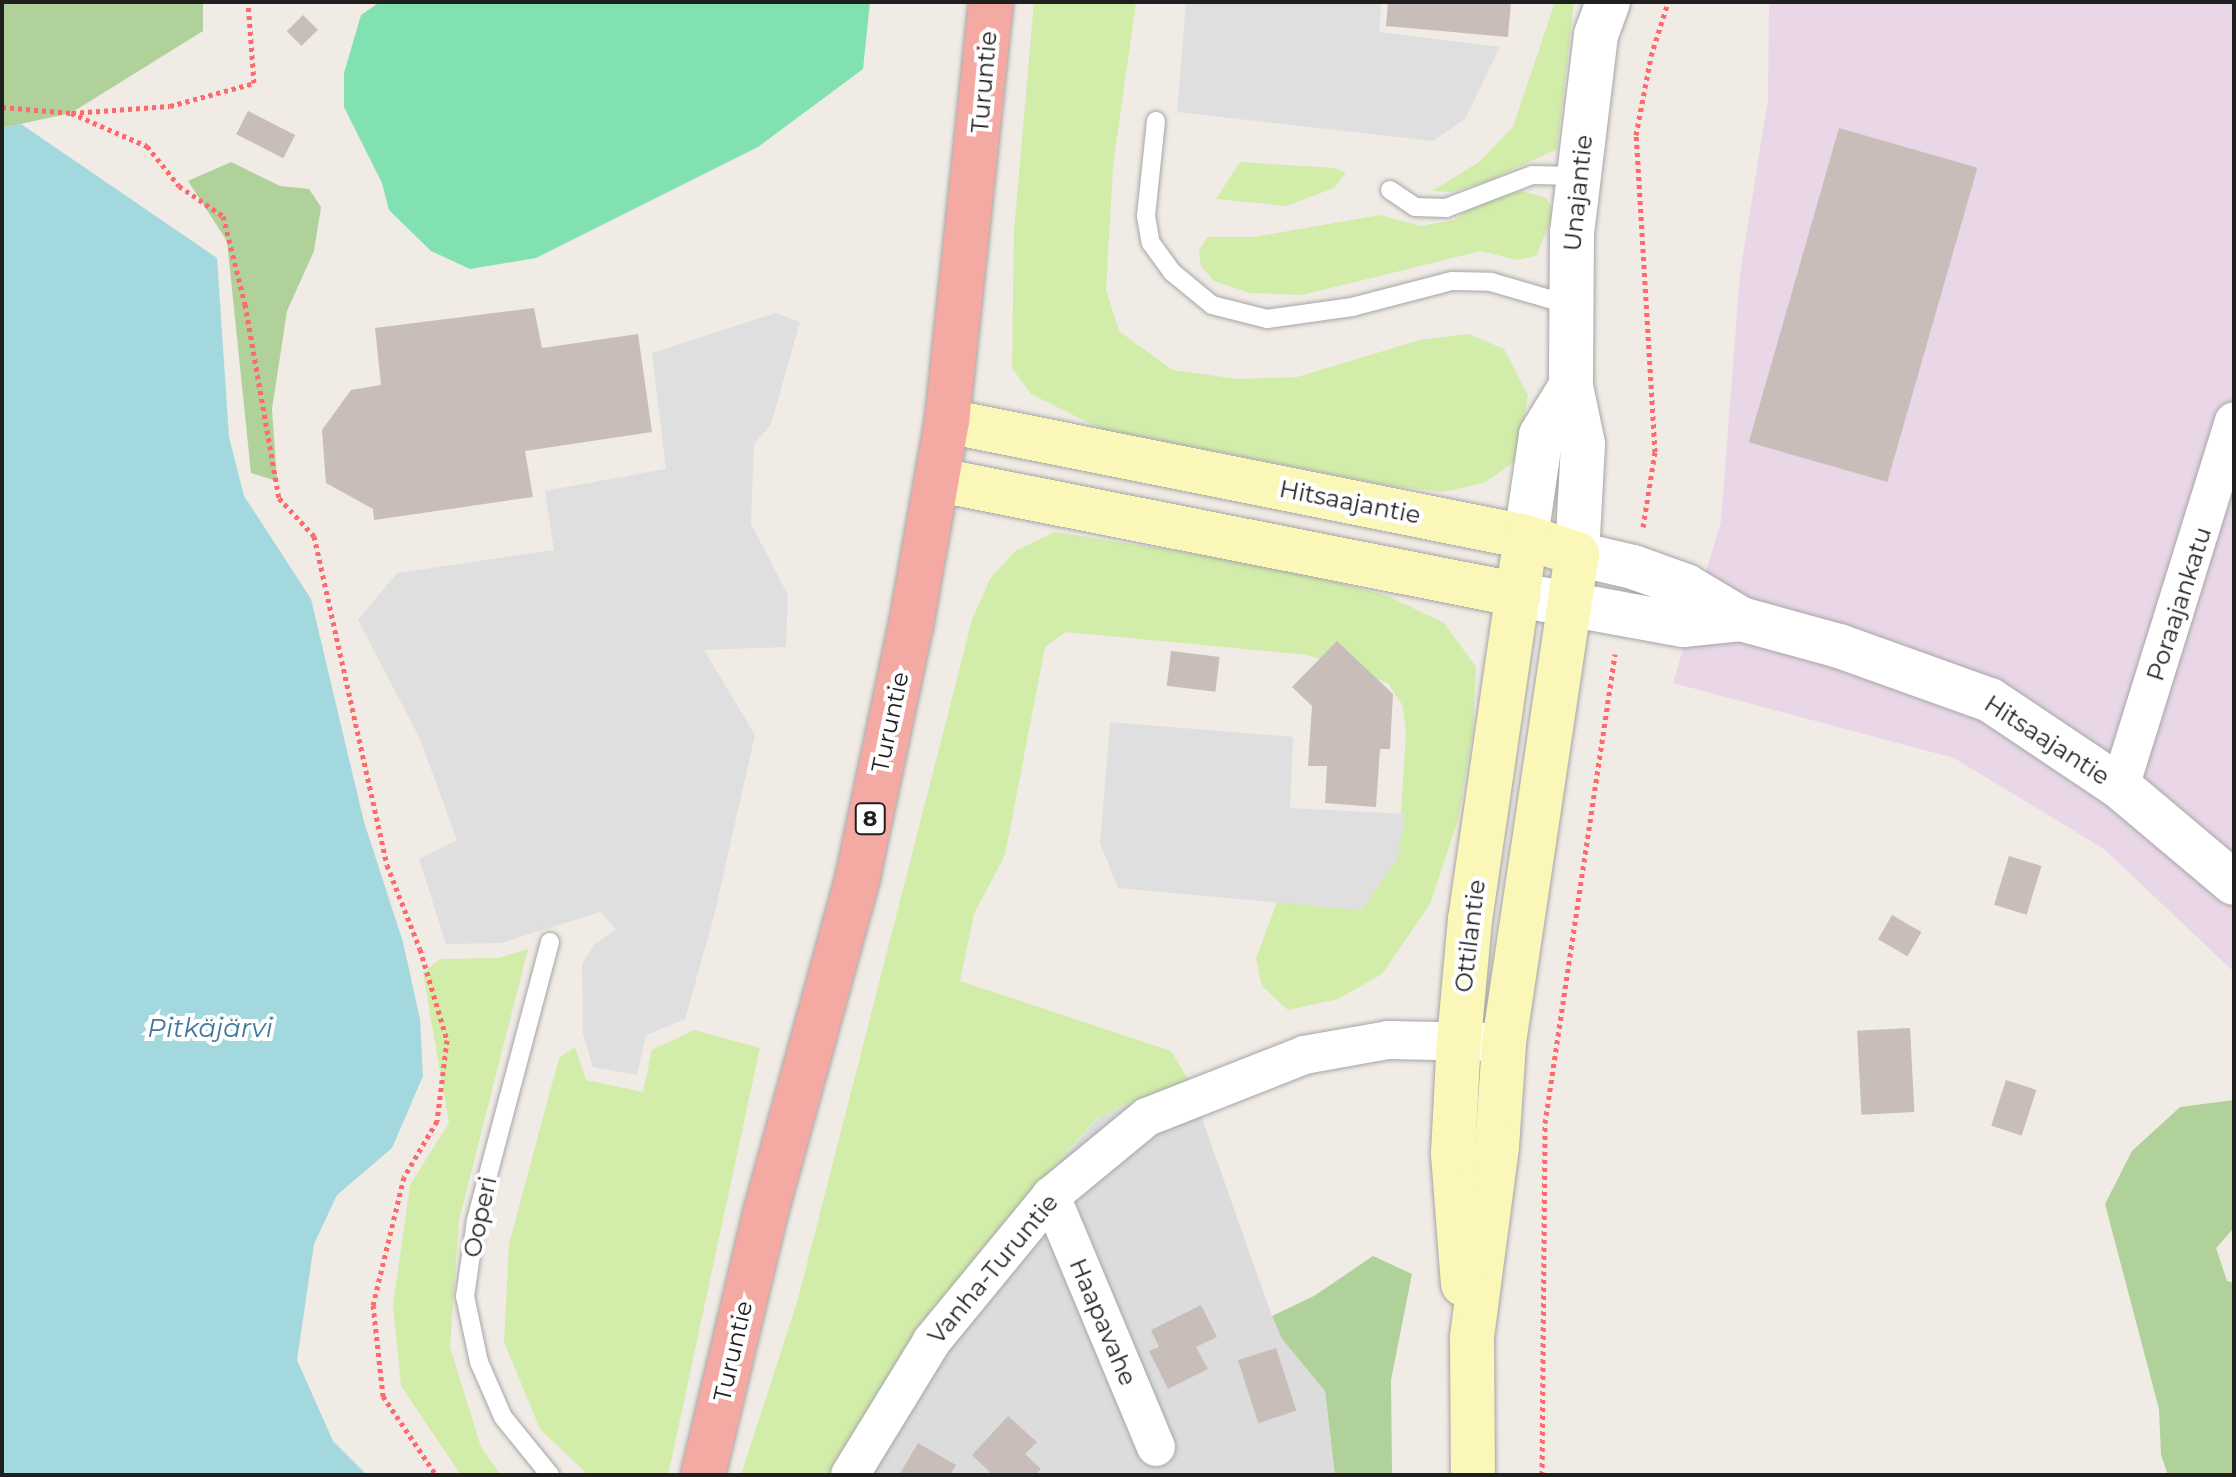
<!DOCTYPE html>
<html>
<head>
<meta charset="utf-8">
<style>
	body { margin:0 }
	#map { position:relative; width:2236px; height:1477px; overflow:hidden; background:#f0ebe5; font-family:Montserrat,sans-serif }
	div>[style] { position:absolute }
	.residential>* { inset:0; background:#dddcdc }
	.industrial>* { inset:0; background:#e9d7e8 }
	.grass>* { inset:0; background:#d2ecaa }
	.forest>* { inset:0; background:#b0d199 }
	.pitch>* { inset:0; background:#81e1b1 }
	.parking>* { inset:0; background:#dfdfdf }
	.water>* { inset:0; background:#a4d8df }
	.building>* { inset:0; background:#c8bdb8; transform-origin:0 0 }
	.path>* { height:5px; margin-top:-2.5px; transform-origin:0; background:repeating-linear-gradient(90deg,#fe696b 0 4px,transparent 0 8px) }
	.roads { filter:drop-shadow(0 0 2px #a6a6a6) drop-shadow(0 0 2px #a6a6a6) }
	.service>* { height:18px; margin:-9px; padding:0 9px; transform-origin:9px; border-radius:9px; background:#fff }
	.minor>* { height:38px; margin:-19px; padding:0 19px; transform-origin:19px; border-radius:19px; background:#fff }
	.tertiary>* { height:44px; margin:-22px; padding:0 22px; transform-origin:22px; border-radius:22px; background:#fff }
	.secondary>* { height:44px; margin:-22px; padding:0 22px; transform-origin:22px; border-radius:22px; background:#fbf7b8 }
	.trunk>* { height:44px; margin:-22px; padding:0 22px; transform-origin:22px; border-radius:22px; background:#f4aaa2 }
	span { translate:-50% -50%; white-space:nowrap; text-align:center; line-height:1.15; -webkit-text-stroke:8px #fff; paint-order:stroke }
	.shield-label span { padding:2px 6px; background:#fff; border:2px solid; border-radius:6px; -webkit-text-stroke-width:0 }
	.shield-label { font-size:22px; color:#1f1f1f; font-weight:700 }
	.street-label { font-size:24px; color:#1f1f1f }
	.water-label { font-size:26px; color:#40779a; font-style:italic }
	.frame { position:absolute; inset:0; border:4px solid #1f1f1f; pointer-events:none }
</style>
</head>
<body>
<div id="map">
	<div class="residential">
		<div style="clip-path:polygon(1188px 1079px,1272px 1316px,1282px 1339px,1325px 1391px,1335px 1475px,830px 1475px,896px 1364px,1010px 1217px,1099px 1117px)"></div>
	</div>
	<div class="industrial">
		<div style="clip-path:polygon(1769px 2px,2234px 2px,2234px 972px,2104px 849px,1954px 758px,1673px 683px,1721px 521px,1740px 274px,1768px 99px)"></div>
	</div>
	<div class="grass">
		<div style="clip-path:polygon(1034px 2px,1136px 2px,1113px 167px,1106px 290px,1119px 331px,1172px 370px,1238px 379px,1297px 377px,1420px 340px,1469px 334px,1504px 349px,1528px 395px,1518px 459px,1484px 483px,1443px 492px,1392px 486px,1103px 430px,1031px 394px,1012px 368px,1014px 230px)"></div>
		<div style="clip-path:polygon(1555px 2px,1574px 2px,1557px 149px,1490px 180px,1451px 192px,1432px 191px,1479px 162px,1513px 127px)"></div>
		<div style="clip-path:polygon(1240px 162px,1335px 168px,1346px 173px,1334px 188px,1286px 206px,1216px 199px)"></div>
		<div style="clip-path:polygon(1522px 191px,1546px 198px,1554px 212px,1536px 256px,1517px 260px,1481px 251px,1302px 295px,1250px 293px,1214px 281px,1201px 266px,1199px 250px,1208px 237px,1255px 237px,1380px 215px,1421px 226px,1454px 220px,1478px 203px)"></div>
		<div style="clip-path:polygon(1055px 532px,1277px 567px,1388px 596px,1444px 623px,1476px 667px,1473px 730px,1458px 820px,1430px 904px,1382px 974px,1338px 999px,1288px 1010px,1262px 986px,1256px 958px,1277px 902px,1361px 910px,1398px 858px,1406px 734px,1403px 706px,1388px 683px,1308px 655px,1066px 632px,1045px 647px,1005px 855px,974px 914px,960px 981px,1171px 1051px,1188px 1079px,1098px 1117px,1010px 1217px,896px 1364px,830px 1475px,741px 1475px,798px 1299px,972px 620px,990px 579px,1015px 551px)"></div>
		<div style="clip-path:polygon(528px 949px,459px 1220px,450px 1347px,481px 1447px,501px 1475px,461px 1475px,401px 1386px,393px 1305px,410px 1185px,449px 1123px,423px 973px,440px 959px,499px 958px)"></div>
		<div style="clip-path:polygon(694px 1030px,760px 1048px,668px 1475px,588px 1475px,540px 1429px,504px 1342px,509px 1244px,559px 1058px,575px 1047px,586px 1080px,643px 1092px,652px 1050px)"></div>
	</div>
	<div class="forest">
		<div style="clip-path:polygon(2px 2px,203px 2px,203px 31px,71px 113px,2px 128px)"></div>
		<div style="clip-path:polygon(231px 162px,280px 186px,309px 189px,321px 207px,314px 251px,287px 311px,272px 409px,277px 481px,251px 473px,227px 241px,188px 181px)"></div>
		<div style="clip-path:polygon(2234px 1100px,2234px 1228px,2216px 1248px,2227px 1281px,2234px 1283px,2234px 1475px,2168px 1475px,2161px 1455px,2159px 1409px,2105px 1204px,2132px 1151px,2180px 1107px)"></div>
		<div style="clip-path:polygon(1373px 1256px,1412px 1274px,1391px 1380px,1392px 1475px,1335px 1475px,1325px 1391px,1282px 1339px,1272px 1316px,1314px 1296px)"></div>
	</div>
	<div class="pitch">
		<div style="clip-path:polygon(380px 2px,870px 2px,863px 69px,758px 147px,536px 258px,470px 269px,431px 251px,389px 210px,382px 183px,344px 107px,344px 73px,361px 15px)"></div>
	</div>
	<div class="parking">
		<div style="clip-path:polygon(1186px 2px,1381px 2px,1379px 32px,1500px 47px,1465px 119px,1433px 141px,1177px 112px)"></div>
		<div style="clip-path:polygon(776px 313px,800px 322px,771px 424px,754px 444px,751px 524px,788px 595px,786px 647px,704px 650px,755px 735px,714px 916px,685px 1019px,646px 1035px,637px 1075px,593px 1067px,583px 1034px,582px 964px,595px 944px,616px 929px,600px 912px,501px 943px,446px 944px,419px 859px,457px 840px,420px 739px,358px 620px,397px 573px,554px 550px,545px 491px,666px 469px,652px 353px)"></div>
		<div style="clip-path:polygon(1110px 722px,1293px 737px,1290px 808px,1405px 814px,1398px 858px,1361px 910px,1118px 888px,1100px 843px)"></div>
	</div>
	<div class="water">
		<div style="clip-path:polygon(21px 124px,217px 258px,229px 437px,244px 496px,311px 599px,364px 822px,403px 942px,420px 1019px,423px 1076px,392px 1148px,337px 1195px,314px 1244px,297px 1360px,333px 1441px,367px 1475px,2px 1475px,2px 128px)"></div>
	</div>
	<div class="building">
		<div style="clip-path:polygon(1388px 2px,1511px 2px,1508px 37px,1386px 26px)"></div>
		<div style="left:303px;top:15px;width:21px;height:23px;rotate:45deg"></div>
		<div style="left:248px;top:111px;width:53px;height:26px;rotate:27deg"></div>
		<div style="left:1839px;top:128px;width:144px;height:327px;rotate:16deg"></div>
		<div style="clip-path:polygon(534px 308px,542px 348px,638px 334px,652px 432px,525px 451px,533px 497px,374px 520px,373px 509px,326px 483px,322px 430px,351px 390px,381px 385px,375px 328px)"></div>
		<div style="clip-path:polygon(1337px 641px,1393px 694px,1390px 749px,1380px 749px,1376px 807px,1325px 803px,1327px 766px,1308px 766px,1312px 706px,1292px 687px)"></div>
		<div style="left:1171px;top:651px;width:49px;height:35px;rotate:7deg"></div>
		<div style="left:2009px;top:856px;width:34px;height:51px;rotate:17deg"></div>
		<div style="left:1892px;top:915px;width:34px;height:28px;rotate:30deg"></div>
		<div style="left:1910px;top:1028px;width:84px;height:53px;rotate:87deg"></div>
		<div style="left:2006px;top:1080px;width:32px;height:48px;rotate:18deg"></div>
		<div style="clip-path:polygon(1201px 1305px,1217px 1337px,1196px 1347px,1208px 1369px,1168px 1389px,1149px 1351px,1159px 1347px,1151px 1330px)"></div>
		<div style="left:1276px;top:1348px;width:66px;height:40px;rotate:72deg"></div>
		<div style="clip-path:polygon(1008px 1416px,1037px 1442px,1025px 1454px,1041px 1469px,1035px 1475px,993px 1475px,972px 1455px)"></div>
		<div style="clip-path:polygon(918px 1443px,956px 1465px,950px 1475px,899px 1475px)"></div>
	</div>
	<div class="path">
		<div style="left:2px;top:107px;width:69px;rotate:5deg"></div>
		<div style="left:71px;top:113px;width:83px;rotate:23.5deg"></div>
		<div style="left:147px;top:146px;width:51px;rotate:51.3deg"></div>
		<div style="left:179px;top:186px;width:53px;rotate:34.3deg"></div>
		<div style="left:223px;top:216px;width:91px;rotate:76deg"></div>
		<div style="left:245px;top:304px;width:197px;rotate:80.1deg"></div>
		<div style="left:279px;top:498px;width:52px;rotate:47.4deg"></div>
		<div style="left:314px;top:536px;width:337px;rotate:77.5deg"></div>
		<div style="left:387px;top:865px;width:90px;rotate:68.6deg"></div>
		<div style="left:420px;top:949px;width:95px;rotate:73.5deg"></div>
		<div style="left:447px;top:1040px;width:82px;rotate:97deg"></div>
		<div style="left:437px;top:1121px;width:65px;rotate:120.5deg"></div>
		<div style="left:404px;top:1177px;width:132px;rotate:103.6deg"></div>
		<div style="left:373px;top:1305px;width:92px;rotate:83.7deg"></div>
		<div style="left:383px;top:1396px;width:95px;rotate:56.1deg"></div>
		<div style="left:72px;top:113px;width:98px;rotate:-4.1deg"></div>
		<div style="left:170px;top:106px;width:87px;rotate:-15.3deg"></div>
		<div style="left:254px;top:83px;width:81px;rotate:-94.2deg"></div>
		<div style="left:1643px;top:527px;width:76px;rotate:-80.9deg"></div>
		<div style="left:1655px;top:452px;width:318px;rotate:-93.4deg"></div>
		<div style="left:1636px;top:135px;width:80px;rotate:-79.2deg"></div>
		<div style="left:1651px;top:56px;width:57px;rotate:-72.5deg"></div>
		<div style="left:1542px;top:1475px;width:352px;rotate:-89.5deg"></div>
		<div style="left:1545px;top:1123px;width:474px;rotate:-81.5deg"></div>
	</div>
	<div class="roads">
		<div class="service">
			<div style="left:1156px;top:121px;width:96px;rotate:96deg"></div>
			<div style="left:1146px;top:216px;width:27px;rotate:80deg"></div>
			<div style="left:1151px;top:243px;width:36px;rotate:54deg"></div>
			<div style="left:1172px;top:272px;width:52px;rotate:39.5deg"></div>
			<div style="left:1212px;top:305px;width:57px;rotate:14.3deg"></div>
			<div style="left:1267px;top:319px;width:86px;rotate:-8deg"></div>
			<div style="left:1352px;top:307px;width:103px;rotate:-14.6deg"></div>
			<div style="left:1452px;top:281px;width:39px;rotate:1deg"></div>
			<div style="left:1491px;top:282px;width:82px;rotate:16.2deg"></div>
			<div style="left:1390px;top:190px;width:30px;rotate:34deg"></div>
			<div style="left:1415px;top:207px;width:31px;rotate:2deg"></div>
			<div style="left:1446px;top:208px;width:92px;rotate:-21deg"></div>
			<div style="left:1532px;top:175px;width:47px;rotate:1.2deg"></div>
			<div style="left:550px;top:942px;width:289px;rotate:104.9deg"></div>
			<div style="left:476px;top:1221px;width:76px;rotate:98.3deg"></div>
			<div style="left:465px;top:1296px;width:67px;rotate:78deg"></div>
			<div style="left:479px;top:1362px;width:60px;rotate:66.4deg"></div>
			<div style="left:503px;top:1417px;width:75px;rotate:51deg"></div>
		</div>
		<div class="minor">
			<div style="left:2120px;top:787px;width:383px;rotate:-72.7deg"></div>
			<div style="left:1051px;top:1196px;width:272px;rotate:67.3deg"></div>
			<div style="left:850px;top:1475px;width:157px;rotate:-58.5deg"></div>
			<div style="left:932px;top:1341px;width:188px;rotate:-50.6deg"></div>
			<div style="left:1051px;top:1196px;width:124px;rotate:-39.5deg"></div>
			<div style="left:1147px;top:1117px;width:169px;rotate:-21.5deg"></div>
			<div style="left:1304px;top:1055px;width:85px;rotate:-10.1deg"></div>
			<div style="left:1388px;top:1040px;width:102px;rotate:1.1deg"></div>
		</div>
		<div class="tertiary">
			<div style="left:1608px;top:2px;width:35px;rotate:110deg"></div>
			<div style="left:1596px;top:35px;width:198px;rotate:96.9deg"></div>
			<div style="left:1572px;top:232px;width:154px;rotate:90.4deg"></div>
			<div style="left:1571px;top:386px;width:59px;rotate:78.3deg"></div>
			<div style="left:1583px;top:444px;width:110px;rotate:93.1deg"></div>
			<div style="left:1577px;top:554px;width:57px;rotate:13.1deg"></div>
			<div style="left:1633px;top:567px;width:56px;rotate:19.7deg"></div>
			<div style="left:1686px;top:586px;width:64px;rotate:31deg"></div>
			<div style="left:1741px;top:619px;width:102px;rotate:15.4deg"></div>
			<div style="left:1839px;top:646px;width:160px;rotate:19.7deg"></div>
			<div style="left:1990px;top:700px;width:156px;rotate:33.8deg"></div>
			<div style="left:2120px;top:787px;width:149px;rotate:40.1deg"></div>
			<div style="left:1526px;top:537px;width:103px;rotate:-81.6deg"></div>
			<div style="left:1541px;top:435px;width:57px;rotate:-58.5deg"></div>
			<div style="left:1519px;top:595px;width:167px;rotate:10.4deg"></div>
			<div style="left:1683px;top:625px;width:58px;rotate:-5.9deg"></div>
		</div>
		<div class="secondary">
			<div style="left:947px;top:421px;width:591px;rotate:11.33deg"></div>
			<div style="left:1526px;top:537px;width:54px;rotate:18.4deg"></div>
			<div style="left:1577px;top:554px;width:495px;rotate:98.5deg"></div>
			<div style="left:1504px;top:1044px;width:103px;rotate:93.9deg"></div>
			<div style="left:1497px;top:1147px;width:193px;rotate:97.5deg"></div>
			<div style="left:1472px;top:1338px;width:137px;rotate:89.6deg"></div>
			<div style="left:939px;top:480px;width:591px;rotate:11.21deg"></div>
			<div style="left:1463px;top:1284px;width:131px;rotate:-94.4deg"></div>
			<div style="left:1453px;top:1153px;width:113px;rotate:-87deg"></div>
			<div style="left:1459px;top:1040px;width:121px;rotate:-84.8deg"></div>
			<div style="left:1470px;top:920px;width:387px;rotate:-81.7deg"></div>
		</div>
		<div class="trunk">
			<div style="left:703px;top:1475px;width:271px;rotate:-76.6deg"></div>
			<div style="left:766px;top:1211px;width:347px;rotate:-74.6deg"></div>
			<div style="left:858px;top:876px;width:257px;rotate:-78.1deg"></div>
			<div style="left:911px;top:625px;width:207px;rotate:-80deg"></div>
			<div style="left:947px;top:421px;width:421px;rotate:-84deg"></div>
		</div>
	</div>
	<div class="shield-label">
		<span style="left:870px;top:819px">8</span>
	</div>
	<div class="street-label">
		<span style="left:984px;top:82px;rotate:-85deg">Turuntie</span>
		<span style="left:1578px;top:193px;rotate:-84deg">Unajantie</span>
		<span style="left:1350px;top:502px;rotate:11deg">Hitsaajantie</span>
		<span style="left:2179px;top:604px;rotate:-72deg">Poraajankatu</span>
		<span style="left:890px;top:722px;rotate:-78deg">Turuntie</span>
		<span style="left:2047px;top:740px;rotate:33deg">Hitsaajantie</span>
		<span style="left:1470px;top:936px;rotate:-83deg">Ottilantie</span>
		<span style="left:480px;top:1217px;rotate:-78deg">Ooperi</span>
		<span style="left:993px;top:1269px;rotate:-50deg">Vanha-Turuntie</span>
		<span style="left:1103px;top:1322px;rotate:67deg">Haapavahe</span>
		<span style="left:733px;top:1351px;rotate:-77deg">Turuntie</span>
	</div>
	<div class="water-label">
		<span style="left:210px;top:1029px">Pitkäjärvi</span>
	</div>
	<div class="frame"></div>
</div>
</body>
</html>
